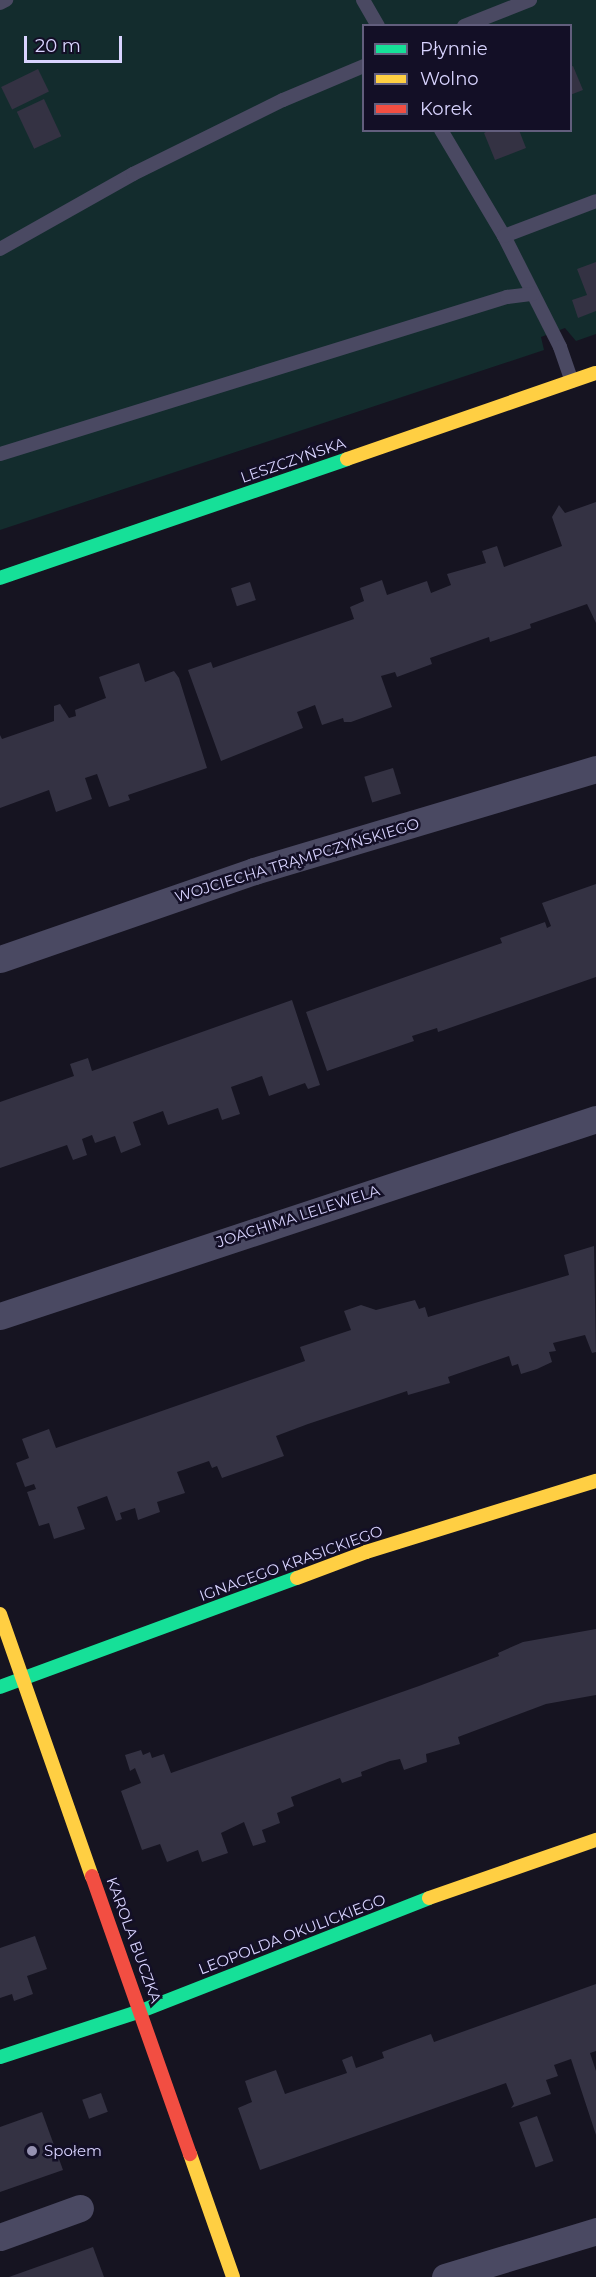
<!DOCTYPE html>
<html>
<head>
<meta charset="utf-8">
<style>
	body { margin:0 }
	#map { position:relative; width:596px; height:2277px; overflow:hidden; background:#161421; font-family:Montserrat,sans-serif }
	div>[style] { position:absolute }
	.green>* { inset:0; background:#132c2d }
	.building>* { inset:0; background:#343243; transform-origin:0 0 }
	.lane>* { height:14px; margin:-7px; padding:0 7px; transform-origin:7px; border-radius:7px; background:#4a4962 }
	.street>* { height:27px; margin:-13.5px; padding:0 13.5px; transform-origin:13.5px; border-radius:13.5px; background:#4a4962 }
	.fast>* { height:14px; margin:-7px; padding:0 7px; transform-origin:7px; border-radius:7px; background:#16e098 }
	.slow>* { height:14px; margin:-7px; padding:0 7px; transform-origin:7px; border-radius:7px; background:#ffcf43 }
	.jam>* { height:14px; margin:-7px; padding:0 7px; transform-origin:7px; border-radius:7px; background:#f24e42 }
	.dots>* { width:16px; height:16px; translate:-50% -50%; box-sizing:border-box; border:3px solid #130f26; border-radius:50% }
	span { translate:-50% -50%; white-space:nowrap; text-align:center; line-height:1.15; -webkit-text-stroke:5px #130f26; paint-order:stroke }
	.street-label { font-size:15px; color:#d9d4ff }
	.poi-label { font-size:15px; color:#d9d4ff }
	.left { translate:0 -50%; text-align:left }
	.legend { position:absolute; left:362px; top:24px; width:210px; height:108px; box-sizing:border-box; background:#130f26; border:2px solid #625e7d; margin:0; padding:8px 10px; list-style:none; font-size:18px; color:#d9d4ff }
	.legend li { display:flex; align-items:center; gap:12px; height:30px }
	.legend b { width:30px; border:2px solid #625e7d }
	.scale { position:absolute; left:24px; top:36px; width:98px; height:27px; box-sizing:border-box; border:3px solid #d9d4ff; border-top:0; padding-left:8px; font-size:18px; line-height:21px; white-space:nowrap; color:#d9d4ff; -webkit-text-stroke:4px #130f26; paint-order:stroke }
</style>
</head>
<body>
<div id="map">
	<div class="green">
		<div style="clip-path:polygon(evenodd,0 0,596px 0,596px 334px,576px 341px,565px 328px,541px 337px,544px 350px,0 530px,0 0,364px 26px,570px 26px,570px 130px,364px 130px,364px 26px)"></div>
	</div>
	<div class="building">
		<div style="clip-path:polygon(573px 66px,583px 90px,570px 95px,570px 67px)"></div>
		<div style="left:38px;top:69px;width:25px;height:41px;rotate:64deg"></div>
		<div style="left:44px;top:99px;width:41px;height:30px;rotate:65deg"></div>
		<div style="clip-path:polygon(489px 130px,519px 130px,526px 148px,495px 160px,484px 133px)"></div>
		<div style="clip-path:polygon(596px 262px,596px 311px,578px 318px,572px 300px,587px 295px,577px 269px)"></div>
		<div style="clip-path:polygon(596px 502px,596px 623px,587px 604px,530px 624px,531px 628px,511px 635px,490px 642px,489px 637px,430px 658px,432px 664px,397px 677px,395px 672px,381px 676px,392px 707px,351px 722px,344px 722px,343px 718px,322px 725px,315px 705px,297px 712px,303px 728px,221px 761px,188px 670px,211px 662px,213px 668px,354px 619px,350px 607px,364px 601px,360px 588px,382px 580px,387px 595px,427px 581px,431px 593px,451px 585px,447px 574px,486px 563px,482px 551px,497px 546px,504px 567px,562px 546px,552px 517px,559px 505px,565px 513px)"></div>
		<div style="left:250px;top:582px;width:19px;height:20px;rotate:72deg"></div>
		<div style="clip-path:polygon(139px 663px,145px 682px,174px 671px,179px 678px,207px 768px,128px 795px,130px 800px,109px 807px,97px 774px,85px 778px,92px 799px,56px 812px,49px 790px,0 808px,0 735px,2px 739px,54px 721px,54px 706px,60px 704px,69px 718px,76px 716px,75px 710px,106px 698px,99px 677px)"></div>
		<div style="left:393px;top:768px;width:27px;height:30px;rotate:73deg"></div>
		<div style="clip-path:polygon(596px 884px,596px 977px,438px 1032px,437px 1028px,412px 1036px,414px 1041px,327px 1071px,306px 1012px,502px 943px,500px 938px,545px 922px,547px 928px,551px 926px,542px 903px)"></div>
		<div style="clip-path:polygon(292px 1000px,320px 1085px,308px 1089px,305px 1083px,269px 1096px,262px 1076px,231px 1087px,240px 1114px,222px 1120px,218px 1108px,168px 1125px,163px 1111px,133px 1122px,141px 1145px,121px 1153px,115px 1136px,95px 1143px,92px 1135px,82px 1139px,87px 1155px,73px 1160px,67px 1145px,0 1168px,0 1182px,0 1102px,74px 1076px,70px 1064px,88px 1058px,92px 1071px)"></div>
		<div style="clip-path:polygon(594px 1246px,596px 1352px,592px 1353px,585px 1335px,553px 1343px,556px 1351px,549px 1352px,552px 1362px,537px 1369px,521px 1374px,518px 1364px,512px 1366px,509px 1356px,448px 1377px,450px 1383px,408px 1395px,407px 1391px,308px 1424px,276px 1436px,284px 1456px,222px 1478px,217px 1466px,212px 1468px,209px 1461px,177px 1472px,185px 1493px,157px 1502px,160px 1512px,138px 1520px,135px 1508px,120px 1513px,122px 1519px,116px 1521px,107px 1496px,77px 1507px,85px 1529px,54px 1539px,49px 1523px,39px 1526px,27px 1492px,36px 1489px,34px 1484px,25px 1487px,16px 1463px,29px 1458px,22px 1439px,49px 1429px,56px 1448px,305px 1361px,300px 1347px,351px 1330px,344px 1311px,361px 1305px,376px 1310px,415px 1300px,419px 1309px,425px 1307px,428px 1317px,569px 1275px,564px 1255px)"></div>
		<div style="clip-path:polygon(596px 1629px,596px 1695px,546px 1704px,458px 1737px,460px 1744px,426px 1754px,427px 1762px,404px 1770px,400px 1759px,390px 1761px,361px 1772px,362px 1776px,342px 1783px,340px 1778px,291px 1797px,294px 1806px,277px 1813px,280px 1823px,262px 1830px,266px 1842px,253px 1846px,244px 1822px,221px 1833px,228px 1853px,202px 1862px,198px 1850px,167px 1862px,160px 1844px,142px 1850px,121px 1791px,141px 1783px,135px 1768px,130px 1771px,125px 1755px,141px 1750px,143px 1755px,150px 1752px,152px 1758px,164px 1754px,171px 1773px,419px 1686px,499px 1656px,498px 1653px,523px 1642px)"></div>
		<div style="clip-path:polygon(35px 1936px,47px 1969px,27px 1976px,33px 1994px,14px 2001px,12px 1994px,0 1998px,0 1948px)"></div>
		<div style="clip-path:polygon(596px 1984px,596px 2051px,590px 2053px,596px 2071px,596px 2135px,571px 2059px,554px 2065px,558px 2076px,546px 2080px,551px 2094px,511px 2108px,514px 2104px,506px 2083px,260px 2170px,238px 2108px,252px 2102px,245px 2081px,276px 2070px,285px 2094px,347px 2073px,342px 2060px,352px 2056px,356px 2068px,384px 2058px,382px 2052px,431px 2034px,434px 2042px)"></div>
		<div style="left:101px;top:2093px;width:20px;height:20px;rotate:70deg"></div>
		<div style="clip-path:polygon(42px 2112px,63px 2170px,0 2192px,0 2127px)"></div>
		<div style="left:537px;top:2116px;width:48px;height:19px;rotate:70deg"></div>
		<div style="clip-path:polygon(93px 2247px,104px 2277px,9px 2277px)"></div>
	</div>
	<div class="lane">
		<div style="left:363px;top:0;width:30px;rotate:60deg"></div>
		<div style="left:0;top:3px;width:7px;rotate:-27deg"></div>
		<div style="left:464px;top:26px;width:71px;rotate:-21.5deg"></div>
		<div style="left:441px;top:130px;width:123px;rotate:59.3deg"></div>
		<div style="left:504px;top:236px;width:124px;rotate:63.2deg"></div>
		<div style="left:560px;top:347px;width:36px;rotate:71deg"></div>
		<div style="left:504px;top:236px;width:98px;rotate:-20.8deg"></div>
		<div style="left:0;top:249px;width:153px;rotate:-29.4deg"></div>
		<div style="left:133px;top:174px;width:167px;rotate:-26.3deg"></div>
		<div style="left:283px;top:100px;width:88px;rotate:-22.8deg"></div>
		<div style="left:0;top:454px;width:531px;rotate:-17.21deg"></div>
		<div style="left:507px;top:297px;width:26px;rotate:-7deg"></div>
	</div>
	<div class="street">
		<div style="left:0;top:959px;width:269px;rotate:-19.1deg"></div>
		<div style="left:254px;top:871px;width:357px;rotate:-16.6deg"></div>
		<div style="left:0;top:1316px;width:628px;rotate:-18.29deg"></div>
		<div style="left:0;top:2237px;width:85px;rotate:-19.9deg"></div>
		<div style="left:445px;top:2277px;width:158px;rotate:-16.9deg"></div>
	</div>
	<div class="fast">
		<div style="left:0;top:578px;width:367px;rotate:-18.9deg"></div>
		<div style="left:0;top:1687px;width:316px;rotate:-20.2deg"></div>
		<div style="left:0;top:2057px;width:148px;rotate:-18.1deg"></div>
		<div style="left:141px;top:2011px;width:309px;rotate:-21.4deg"></div>
	</div>
	<div class="slow">
		<div style="left:347px;top:459px;width:263px;rotate:-19.1deg"></div>
		<div style="left:297px;top:1578px;width:74px;rotate:-20.6deg"></div>
		<div style="left:366px;top:1552px;width:241px;rotate:-17.2deg"></div>
		<div style="left:0;top:1614px;width:278px;rotate:70.7deg"></div>
		<div style="left:429px;top:1898px;width:177px;rotate:-19.2deg"></div>
		<div style="left:190px;top:2154px;width:130px;rotate:70.7deg"></div>
	</div>
	<div class="jam">
		<div style="left:92px;top:1876px;width:295px;rotate:70.6deg"></div>
	</div>
	<div class="dots">
		<div style="left:32px;top:2151px;background:#9591b1"></div>
	</div>
	<div class="street-label">
		<span style="left:293px;top:460px;rotate:-19deg">LESZCZYŃSKA</span>
		<span style="left:297px;top:860px;rotate:-17deg">WOJCIECHA TRĄMPCZYŃSKIEGO</span>
		<span style="left:298px;top:1216px;rotate:-18deg">JOACHIMA LELEWELA</span>
		<span style="left:291px;top:1563px;rotate:-20deg">IGNACEGO KRASICKIEGO</span>
		<span style="left:292px;top:1934px;rotate:-21deg">LEOPOLDA OKULICKIEGO</span>
		<span style="left:134px;top:1940px;rotate:70deg">KAROLA BUCZKA</span>
	</div>
	<div class="poi-label">
		<span class="left" style="left:44px;top:2151px">Społem</span>
	</div>
	<ul class="legend">
	<li><b style="height:8px;background:#16e098"></b>Płynnie</li>
	<li><b style="height:8px;background:#ffcf43"></b>Wolno</li>
	<li><b style="height:8px;background:#f24e42"></b>Korek</li>
	</ul>
	<div class="scale">20 m</div>
</div>
</body>
</html>
